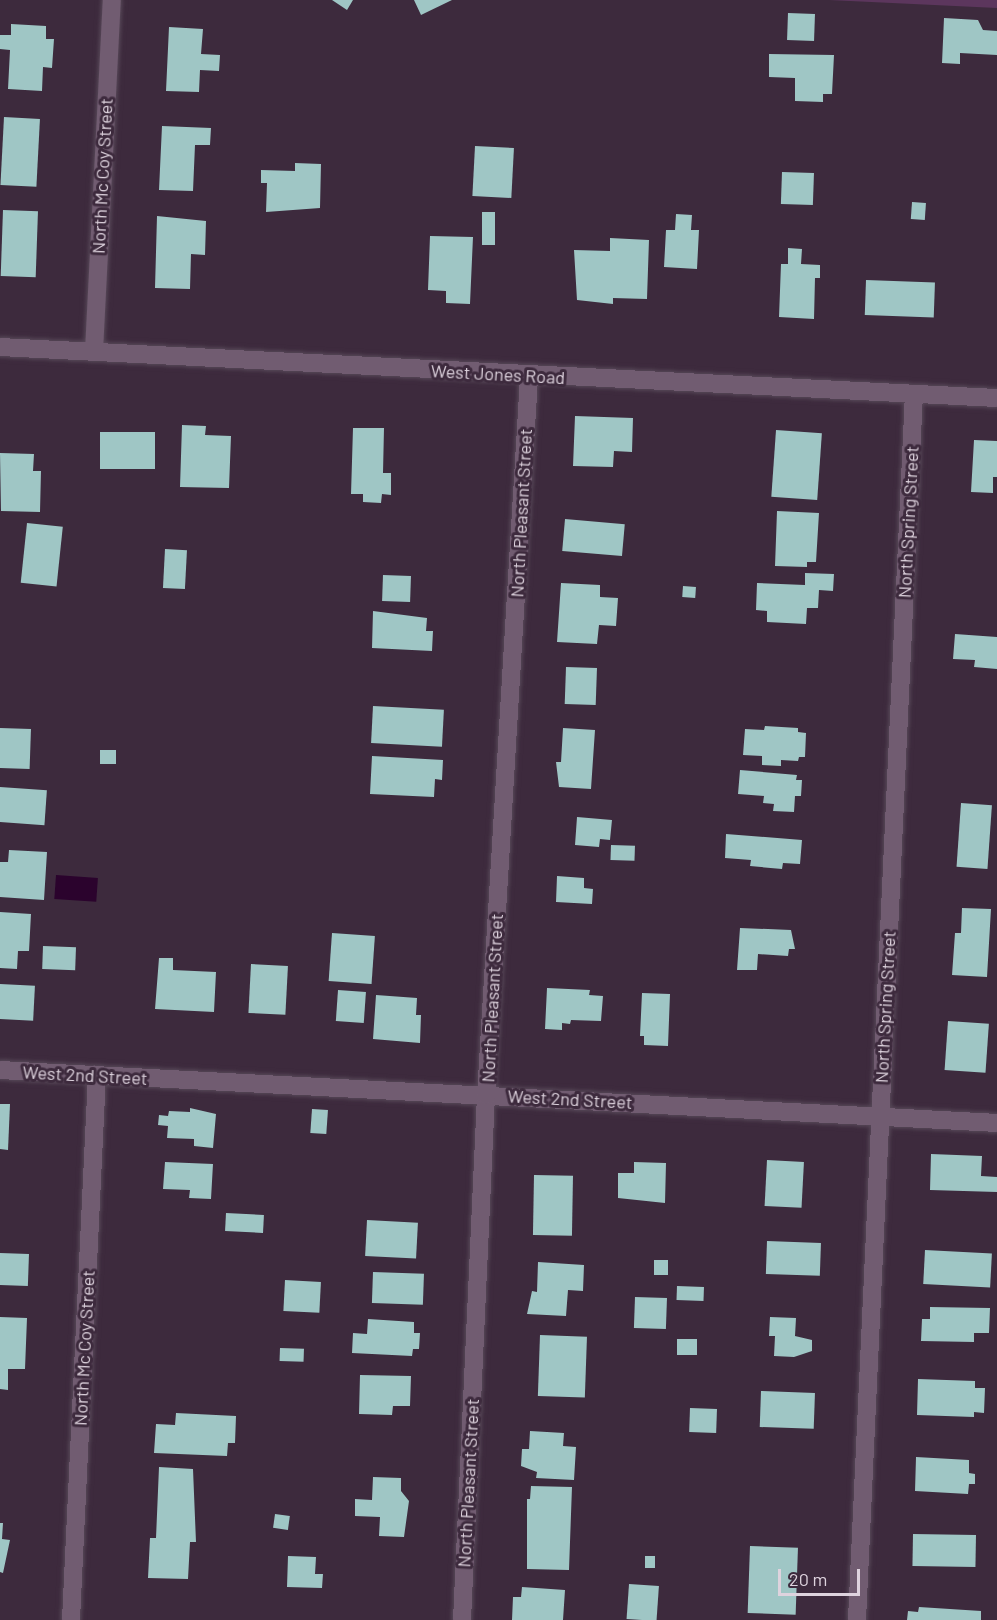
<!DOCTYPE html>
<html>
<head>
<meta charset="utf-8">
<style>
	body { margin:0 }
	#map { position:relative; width:997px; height:1620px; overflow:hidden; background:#3d2a3d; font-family:Barlow,sans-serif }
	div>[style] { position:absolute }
	.green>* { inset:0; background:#5c365d }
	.water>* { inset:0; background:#2b032d; transform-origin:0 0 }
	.building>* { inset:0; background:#9fc6c5; transform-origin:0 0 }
	.roads { filter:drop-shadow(0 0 2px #574858) drop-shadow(0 0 2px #574858) }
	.minor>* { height:18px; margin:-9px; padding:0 9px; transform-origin:9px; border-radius:9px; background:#715c71 }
	.tertiary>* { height:18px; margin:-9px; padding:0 9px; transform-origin:9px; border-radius:9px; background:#715c71 }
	span { translate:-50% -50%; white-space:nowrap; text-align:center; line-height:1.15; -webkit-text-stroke:6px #3d2a3d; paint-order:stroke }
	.street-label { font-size:18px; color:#ded3de }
	.scale { position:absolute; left:778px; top:1569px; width:82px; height:27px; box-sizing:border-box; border:3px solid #ded3de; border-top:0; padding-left:8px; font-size:18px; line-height:21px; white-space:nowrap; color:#ded3de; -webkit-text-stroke:4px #3d2a3d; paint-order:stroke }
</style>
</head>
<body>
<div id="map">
	<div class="green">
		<div style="clip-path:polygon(829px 0,997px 0,997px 8px)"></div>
	</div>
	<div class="water">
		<div style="left:56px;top:875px;width:42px;height:24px;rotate:4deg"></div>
	</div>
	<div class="building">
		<div style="clip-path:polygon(332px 0,353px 0,347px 10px)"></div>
		<div style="clip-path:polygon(414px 0,452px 0,421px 15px)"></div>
		<div style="left:788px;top:13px;width:27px;height:27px;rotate:2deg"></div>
		<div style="clip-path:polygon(944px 18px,978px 20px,983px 30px,997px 31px,997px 55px,960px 53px,960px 64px,942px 63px)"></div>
		<div style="clip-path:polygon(11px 24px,46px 26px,46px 39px,54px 39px,52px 68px,43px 67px,42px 91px,8px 89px,10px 50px,0 49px,0 35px,11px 35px)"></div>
		<div style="clip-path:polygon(169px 27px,203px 29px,201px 54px,220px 55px,219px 71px,200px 70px,199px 92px,166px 91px)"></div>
		<div style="clip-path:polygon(769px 54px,834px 55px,832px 94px,823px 94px,823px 102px,795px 101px,795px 78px,769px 77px)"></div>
		<div style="left:4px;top:117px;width:36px;height:68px;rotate:3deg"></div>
		<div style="clip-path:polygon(162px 126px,211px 128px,210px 145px,195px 145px,193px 191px,159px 190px)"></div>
		<div style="left:475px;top:146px;width:39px;height:50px;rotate:3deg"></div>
		<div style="clip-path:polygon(295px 163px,321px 164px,320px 208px,266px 212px,267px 183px,261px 183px,261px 170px,295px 171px)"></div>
		<div style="left:782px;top:172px;width:32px;height:32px;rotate:2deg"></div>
		<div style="left:912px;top:202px;width:14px;height:17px;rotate:4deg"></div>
		<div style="left:3px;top:210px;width:35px;height:66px;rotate:2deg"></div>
		<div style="left:482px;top:212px;width:13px;height:33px"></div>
		<div style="clip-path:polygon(676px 214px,692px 215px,691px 230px,699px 230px,697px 269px,664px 267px,666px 230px,675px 230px)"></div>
		<div style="clip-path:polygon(157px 216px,206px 221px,205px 255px,191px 254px,190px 289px,155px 288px)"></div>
		<div style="clip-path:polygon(430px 236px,473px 237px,470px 304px,446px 303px,446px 291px,428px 290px)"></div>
		<div style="clip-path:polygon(610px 238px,649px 240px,647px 299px,613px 298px,613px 304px,577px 300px,574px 250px,610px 251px)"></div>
		<div style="clip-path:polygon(788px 248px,802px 249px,801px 264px,820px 265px,820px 278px,815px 278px,814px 319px,779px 317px,781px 264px,788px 264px)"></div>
		<div style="left:866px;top:280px;width:69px;height:35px;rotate:2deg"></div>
		<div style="clip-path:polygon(575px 416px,633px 418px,632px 452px,614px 451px,613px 467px,573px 466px)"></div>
		<div style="clip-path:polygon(182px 425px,206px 426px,205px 435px,231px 436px,229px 488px,180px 487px)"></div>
		<div style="clip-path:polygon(353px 428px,384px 428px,383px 473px,391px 473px,391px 495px,382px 494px,381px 503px,363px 502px,363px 494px,351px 494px)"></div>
		<div style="left:776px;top:430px;width:46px;height:67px;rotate:4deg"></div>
		<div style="left:100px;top:432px;width:55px;height:37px"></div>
		<div style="clip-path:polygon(974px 440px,997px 441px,997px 477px,993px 477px,993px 493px,971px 492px)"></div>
		<div style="clip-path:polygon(0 453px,34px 454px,33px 471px,41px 471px,40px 512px,1px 511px)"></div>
		<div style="clip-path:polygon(777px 511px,819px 513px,816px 562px,807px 562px,807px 567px,775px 566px)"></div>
		<div style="left:565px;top:519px;width:60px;height:32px;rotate:5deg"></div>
		<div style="left:27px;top:523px;width:36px;height:60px;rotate:6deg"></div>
		<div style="left:165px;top:549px;width:22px;height:39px;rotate:3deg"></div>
		<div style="clip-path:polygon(805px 573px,834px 574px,833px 591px,819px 590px,818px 608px,807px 608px,806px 624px,767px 622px,767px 611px,756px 610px,757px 583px,805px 585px)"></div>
		<div style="left:383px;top:575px;width:28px;height:26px;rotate:2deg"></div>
		<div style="clip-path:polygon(561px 583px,600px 585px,600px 597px,618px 598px,616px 626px,599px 625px,597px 644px,557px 642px)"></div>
		<div style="left:683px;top:586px;width:13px;height:11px;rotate:4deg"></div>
		<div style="clip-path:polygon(373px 611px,427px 618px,426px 631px,433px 631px,432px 651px,372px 648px)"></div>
		<div style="clip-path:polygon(955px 634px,997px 637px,997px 669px,974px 667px,975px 660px,953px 659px)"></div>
		<div style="left:566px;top:667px;width:31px;height:37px;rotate:2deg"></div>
		<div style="left:373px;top:706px;width:71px;height:37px;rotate:3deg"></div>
		<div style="clip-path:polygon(765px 726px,798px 728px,798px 732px,806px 733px,805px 757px,799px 757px,798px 761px,781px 760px,781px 766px,762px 765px,762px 756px,743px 755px,745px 729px,764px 730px)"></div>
		<div style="left:0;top:728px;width:31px;height:40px;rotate:2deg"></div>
		<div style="clip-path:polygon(563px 728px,595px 730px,591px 789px,559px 787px,556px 762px,561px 762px)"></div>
		<div style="left:100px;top:750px;width:16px;height:14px"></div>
		<div style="clip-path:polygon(372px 756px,443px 760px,442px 780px,435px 779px,434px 797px,370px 794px)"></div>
		<div style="clip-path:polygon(740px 770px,797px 775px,796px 780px,802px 780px,801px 796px,795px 796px,794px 812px,773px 811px,774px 804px,763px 803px,764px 796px,738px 794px)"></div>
		<div style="left:0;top:787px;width:47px;height:35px;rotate:4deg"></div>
		<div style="left:961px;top:803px;width:31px;height:64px;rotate:4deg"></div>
		<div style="clip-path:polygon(577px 817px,612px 820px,610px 840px,600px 839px,599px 847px,575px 845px)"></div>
		<div style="clip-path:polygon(726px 834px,802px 840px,800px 864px,783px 863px,782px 869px,750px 866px,751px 860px,725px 858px)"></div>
		<div style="left:611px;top:845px;width:24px;height:15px;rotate:2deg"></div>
		<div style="clip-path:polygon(9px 850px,47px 852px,44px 900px,0 897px,0 862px,8px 862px)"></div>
		<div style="clip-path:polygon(557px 876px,584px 878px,584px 888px,593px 889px,592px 904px,556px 902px)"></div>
		<div style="clip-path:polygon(962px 908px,991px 909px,987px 977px,952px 975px,955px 933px,961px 933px)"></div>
		<div style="clip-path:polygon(0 912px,31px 914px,29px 951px,18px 951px,17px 969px,0 968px)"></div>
		<div style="clip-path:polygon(740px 928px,791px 930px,795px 949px,789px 949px,788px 956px,758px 954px,757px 970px,737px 970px)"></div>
		<div style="left:332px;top:933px;width:43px;height:48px;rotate:4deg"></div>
		<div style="left:43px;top:946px;width:33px;height:23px;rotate:2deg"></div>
		<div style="clip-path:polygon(159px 958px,173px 958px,173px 970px,216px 972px,214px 1012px,155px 1009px)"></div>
		<div style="left:251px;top:964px;width:37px;height:49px;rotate:3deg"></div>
		<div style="left:0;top:984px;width:35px;height:35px;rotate:3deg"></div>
		<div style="clip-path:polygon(547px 988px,590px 990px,589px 995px,603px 996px,601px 1021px,571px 1020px,570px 1024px,562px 1023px,562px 1030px,545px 1029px)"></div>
		<div style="left:338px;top:990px;width:28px;height:31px;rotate:4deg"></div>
		<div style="clip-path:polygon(642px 993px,670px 994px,668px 1046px,644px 1045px,644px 1036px,640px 1036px)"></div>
		<div style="clip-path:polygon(376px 995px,417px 998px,416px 1015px,421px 1015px,420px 1043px,373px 1039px)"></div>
		<div style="left:948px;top:1021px;width:41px;height:49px;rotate:4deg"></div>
		<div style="clip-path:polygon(0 1104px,10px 1104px,8px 1150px,0 1149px)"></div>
		<div style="clip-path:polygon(190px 1108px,216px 1114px,213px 1148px,194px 1146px,194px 1139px,167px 1138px,168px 1126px,158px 1125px,159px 1115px,168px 1116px,169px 1111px,190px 1112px)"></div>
		<div style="left:312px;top:1109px;width:16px;height:24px;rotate:4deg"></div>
		<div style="clip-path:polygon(931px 1154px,982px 1156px,981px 1176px,997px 1177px,997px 1192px,930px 1190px)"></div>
		<div style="left:767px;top:1160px;width:37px;height:46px;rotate:3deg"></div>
		<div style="clip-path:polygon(165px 1162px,213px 1164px,211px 1199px,189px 1198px,190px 1190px,163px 1189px)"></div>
		<div style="clip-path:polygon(634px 1162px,666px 1163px,665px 1203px,618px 1198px,618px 1173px,634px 1173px)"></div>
		<div style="left:534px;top:1175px;width:39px;height:60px;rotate:1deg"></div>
		<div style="left:226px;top:1213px;width:38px;height:18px;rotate:3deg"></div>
		<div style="left:367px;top:1220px;width:51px;height:36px;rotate:3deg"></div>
		<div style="left:767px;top:1241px;width:54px;height:33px;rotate:2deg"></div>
		<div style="left:925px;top:1250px;width:67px;height:34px;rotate:3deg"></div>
		<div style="left:0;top:1253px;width:29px;height:32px;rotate:2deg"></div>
		<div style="left:654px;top:1260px;width:14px;height:15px"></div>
		<div style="clip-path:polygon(538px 1262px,584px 1265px,583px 1291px,568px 1290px,566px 1316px,527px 1314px,532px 1291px,537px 1292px)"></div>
		<div style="left:373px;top:1272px;width:51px;height:31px;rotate:2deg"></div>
		<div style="left:285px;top:1280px;width:36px;height:31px;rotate:3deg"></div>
		<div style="left:677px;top:1286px;width:27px;height:14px;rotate:2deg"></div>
		<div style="left:635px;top:1297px;width:32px;height:31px;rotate:2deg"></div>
		<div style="clip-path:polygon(930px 1307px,990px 1308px,989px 1333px,974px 1333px,974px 1342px,921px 1341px,922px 1319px,930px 1319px)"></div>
		<div style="clip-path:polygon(0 1317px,27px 1318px,25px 1369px,8px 1369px,8px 1390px,0 1389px)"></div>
		<div style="clip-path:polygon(770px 1317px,796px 1318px,795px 1336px,812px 1340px,812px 1351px,794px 1357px,774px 1356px,775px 1336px,769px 1336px)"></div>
		<div style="clip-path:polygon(368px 1319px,414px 1322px,414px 1333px,420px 1333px,419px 1349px,413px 1349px,412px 1356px,352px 1353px,353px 1333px,367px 1334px)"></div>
		<div style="left:540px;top:1335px;width:47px;height:61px;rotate:2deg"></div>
		<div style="left:677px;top:1339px;width:20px;height:16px"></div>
		<div style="left:280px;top:1348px;width:24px;height:13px;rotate:2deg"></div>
		<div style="clip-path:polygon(360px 1375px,411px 1376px,410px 1406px,393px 1406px,392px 1415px,359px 1414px)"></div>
		<div style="clip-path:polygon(918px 1379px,975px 1381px,975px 1388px,985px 1388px,984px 1413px,974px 1412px,974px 1417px,917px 1415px)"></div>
		<div style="left:761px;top:1391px;width:54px;height:36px;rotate:2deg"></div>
		<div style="left:690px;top:1408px;width:27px;height:24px;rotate:2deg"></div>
		<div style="clip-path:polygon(176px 1413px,236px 1416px,235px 1443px,228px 1443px,227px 1456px,154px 1453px,156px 1424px,175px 1425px)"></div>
		<div style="clip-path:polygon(530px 1431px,564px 1433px,563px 1446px,576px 1447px,574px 1480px,536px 1478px,537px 1472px,521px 1466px,522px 1449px,529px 1449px)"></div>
		<div style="clip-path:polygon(916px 1457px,969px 1460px,969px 1473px,975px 1474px,975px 1484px,969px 1484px,968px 1494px,915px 1491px)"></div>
		<div style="clip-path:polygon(159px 1467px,193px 1469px,196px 1542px,190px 1542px,188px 1579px,148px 1578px,150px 1538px,156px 1538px)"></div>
		<div style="clip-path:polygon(373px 1477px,401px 1478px,401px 1491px,409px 1501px,404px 1537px,379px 1536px,380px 1517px,355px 1516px,355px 1499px,372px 1500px)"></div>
		<div style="clip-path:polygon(531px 1486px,572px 1487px,569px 1570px,527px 1569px,527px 1499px,530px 1499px)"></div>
		<div style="left:275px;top:1514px;width:15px;height:14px;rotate:8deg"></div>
		<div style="clip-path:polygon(0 1523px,3px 1523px,2px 1539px,10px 1540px,3px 1573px,0 1572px)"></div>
		<div style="left:913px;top:1534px;width:63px;height:32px;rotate:1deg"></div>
		<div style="left:750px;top:1546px;width:48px;height:67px;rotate:2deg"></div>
		<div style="clip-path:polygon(288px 1556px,316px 1557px,315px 1574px,323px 1574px,322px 1588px,287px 1587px)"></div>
		<div style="left:645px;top:1556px;width:10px;height:12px"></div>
		<div style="left:629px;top:1584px;width:30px;height:35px;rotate:4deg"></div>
		<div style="clip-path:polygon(522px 1587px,565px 1590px,563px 1620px,512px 1620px,513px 1597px,521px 1597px)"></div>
		<div style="clip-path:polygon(919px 1607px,981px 1611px,981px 1620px,907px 1620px,908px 1611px,918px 1612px)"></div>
	</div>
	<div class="roads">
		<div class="minor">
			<div style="left:94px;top:351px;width:351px;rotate:-87.1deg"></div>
			<div style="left:0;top:1070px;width:998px;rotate:3.04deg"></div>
			<div style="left:71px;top:1620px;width:546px;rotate:-87.27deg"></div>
			<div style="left:462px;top:1620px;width:526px;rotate:-87.38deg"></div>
			<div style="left:486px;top:1095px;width:719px;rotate:-86.57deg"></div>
			<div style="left:857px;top:1620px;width:1227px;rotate:-87.34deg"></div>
		</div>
		<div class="tertiary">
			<div style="left:0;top:347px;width:998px;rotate:2.93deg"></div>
		</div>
	</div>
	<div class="street-label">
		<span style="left:102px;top:176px;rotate:-87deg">North Mc Coy Street</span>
		<span style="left:498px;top:374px;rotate:3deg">West Jones Road</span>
		<span style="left:521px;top:513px;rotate:-87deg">North Pleasant Street</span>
		<span style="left:908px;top:522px;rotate:-87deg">North Spring Street</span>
		<span style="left:492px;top:998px;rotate:-87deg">North Pleasant Street</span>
		<span style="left:885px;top:1007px;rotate:-87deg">North Spring Street</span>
		<span style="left:85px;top:1075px;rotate:3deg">West 2nd Street</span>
		<span style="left:570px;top:1099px;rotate:3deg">West 2nd Street</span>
		<span style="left:84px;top:1348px;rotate:-87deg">North Mc Coy Street</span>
		<span style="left:468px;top:1483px;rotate:-87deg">North Pleasant Street</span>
	</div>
	<div class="scale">20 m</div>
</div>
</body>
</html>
